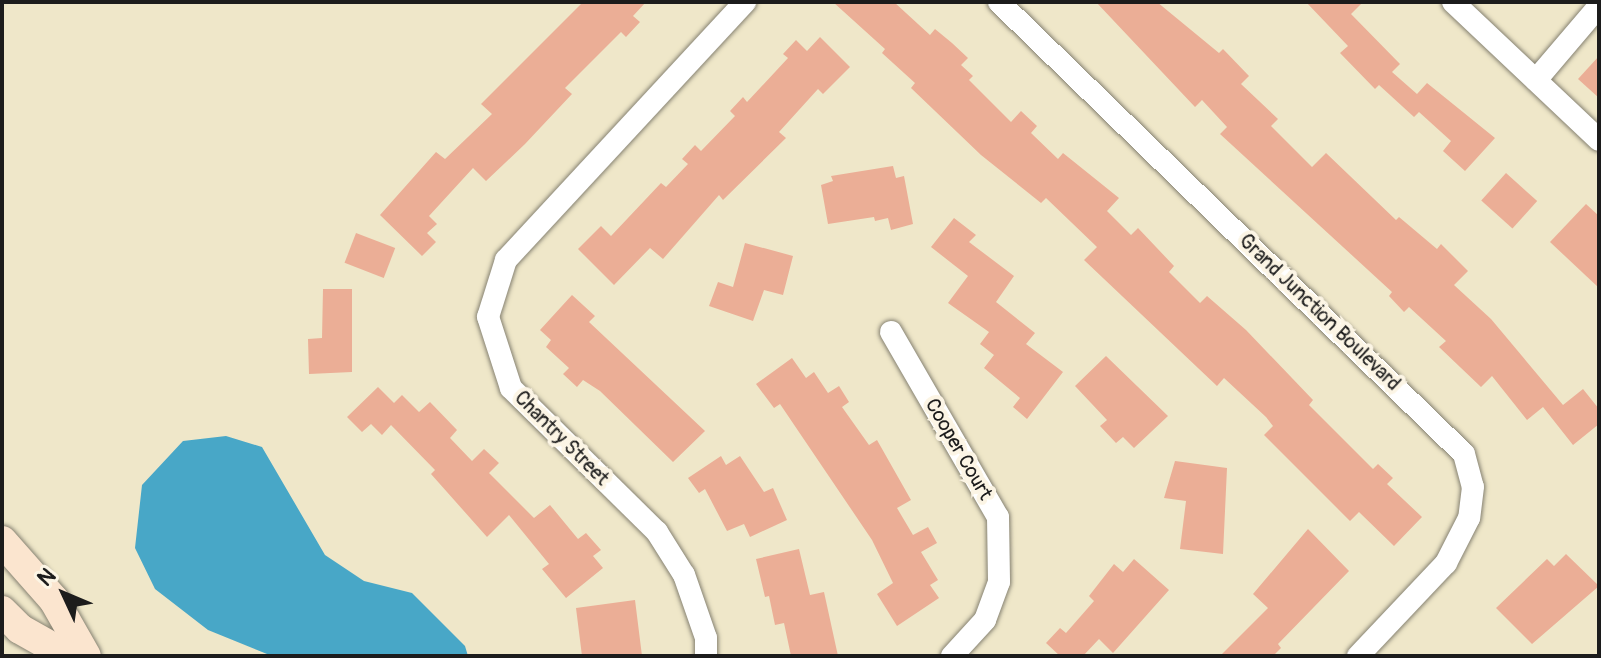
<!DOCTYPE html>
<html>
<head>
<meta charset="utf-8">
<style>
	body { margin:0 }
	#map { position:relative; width:1601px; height:658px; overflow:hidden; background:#efe7c9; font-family:Pangolin,sans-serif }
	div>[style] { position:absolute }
	.water>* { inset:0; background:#48a7c7 }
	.building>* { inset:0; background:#ebae96; transform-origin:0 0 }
	.roads { filter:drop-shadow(0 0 2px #868272) drop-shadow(0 0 2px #868272) }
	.minor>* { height:22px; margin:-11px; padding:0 11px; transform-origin:11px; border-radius:11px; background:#fff }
	.secondary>* { height:30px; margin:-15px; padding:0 15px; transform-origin:15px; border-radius:15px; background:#fbe5cf }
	span { translate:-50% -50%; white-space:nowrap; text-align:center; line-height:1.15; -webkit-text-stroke:8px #fcf5e5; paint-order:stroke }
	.street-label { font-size:20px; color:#1c1c1c }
	.frame { position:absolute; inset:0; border:4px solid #1c1c1c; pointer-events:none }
	.north { position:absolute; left:24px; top:554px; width:80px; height:80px; -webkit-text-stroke:6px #fcf5e5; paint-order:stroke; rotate:314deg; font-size:22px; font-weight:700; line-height:32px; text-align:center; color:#1c1c1c }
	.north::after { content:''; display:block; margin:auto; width:28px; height:36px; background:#1c1c1c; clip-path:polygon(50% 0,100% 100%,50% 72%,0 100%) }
</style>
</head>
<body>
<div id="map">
	<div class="water">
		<div style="clip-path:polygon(226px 436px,262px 447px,325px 555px,364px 581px,412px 593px,465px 646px,468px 656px,272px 656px,208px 630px,155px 589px,135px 548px,142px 485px,183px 441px)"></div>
	</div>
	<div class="building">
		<div style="clip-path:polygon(583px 2px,646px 2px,633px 16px,640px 22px,626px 37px,621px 32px,565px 88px,572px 94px,525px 144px,486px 181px,473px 168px,429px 216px,437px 224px,427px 233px,436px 242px,422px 256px,380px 215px,436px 152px,445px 159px,492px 114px,481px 104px)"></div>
		<div style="clip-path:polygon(833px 2px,894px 2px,930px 35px,935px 29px,952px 43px,968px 58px,961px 65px,973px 76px,969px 80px,1011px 122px,1021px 111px,1037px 126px,1031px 133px,1058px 159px,1063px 153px,1119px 198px,1107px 211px,1131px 235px,1138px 228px,1174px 266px,1169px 272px,1200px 303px,1207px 296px,1246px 330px,1313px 400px,1309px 405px,1373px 469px,1378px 464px,1393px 478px,1387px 484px,1422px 517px,1394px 546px,1359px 512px,1350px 521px,1264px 435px,1273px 426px,1266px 417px,1224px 378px,1217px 386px,1084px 260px,1097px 247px,1046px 198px,1041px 203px,981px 155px,911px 88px,915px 83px,882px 53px,885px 49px)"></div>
		<div style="clip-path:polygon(1096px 2px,1157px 2px,1219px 53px,1223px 49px,1249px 76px,1241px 84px,1278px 119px,1271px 126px,1312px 167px,1326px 153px,1396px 220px,1399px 217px,1437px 249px,1441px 244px,1468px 271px,1454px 285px,1491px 319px,1563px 405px,1583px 389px,1599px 409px,1599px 424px,1573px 445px,1543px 407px,1527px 420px,1492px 376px,1481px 387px,1439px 347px,1446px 341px,1409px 307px,1404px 312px,1389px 296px,1392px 292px,1220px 134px,1227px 127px,1202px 100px,1195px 107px)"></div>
		<div style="clip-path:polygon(1306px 2px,1363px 2px,1351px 14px,1400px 64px,1392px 72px,1417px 94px,1427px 83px,1495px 138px,1465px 171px,1443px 151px,1451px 141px,1419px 112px,1414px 117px,1379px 85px,1375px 89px,1340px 53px,1348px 46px)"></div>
		<div style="clip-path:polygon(820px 37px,850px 67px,823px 94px,818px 89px,779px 132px,786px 138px,723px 200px,719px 195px,663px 259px,650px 248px,614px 285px,578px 249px,601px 226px,611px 236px,661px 183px,666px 187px,688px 164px,682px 159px,695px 145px,701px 151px,735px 116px,730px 111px,743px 97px,747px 102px,788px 58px,783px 54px,796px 40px,807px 51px)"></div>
		<div style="clip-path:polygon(1599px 56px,1599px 98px,1578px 79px)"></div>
		<div style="clip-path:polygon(893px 166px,896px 178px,904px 176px,913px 224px,891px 230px,888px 218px,875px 221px,874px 217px,828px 224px,821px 185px,833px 181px,831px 176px)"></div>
		<div style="left:1506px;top:173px;width:42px;height:37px;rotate:42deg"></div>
		<div style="clip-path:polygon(1586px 204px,1599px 216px,1599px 288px,1550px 242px)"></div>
		<div style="clip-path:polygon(954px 218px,976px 235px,969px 242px,1014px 276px,996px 302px,1035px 333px,1026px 344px,1063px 372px,1027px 419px,1013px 407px,1020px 398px,984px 368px,994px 355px,980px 344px,989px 332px,948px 303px,968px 276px,931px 247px)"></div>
		<div style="left:356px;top:233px;width:42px;height:32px;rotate:21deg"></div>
		<div style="clip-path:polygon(745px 243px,793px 256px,783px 295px,764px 290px,753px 321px,709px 306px,718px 282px,733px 287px)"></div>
		<div style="clip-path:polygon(323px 289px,352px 289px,352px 372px,309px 374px,308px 339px,322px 338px)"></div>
		<div style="clip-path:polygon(572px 295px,595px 316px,589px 322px,705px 431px,673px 462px,600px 391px,583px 380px,577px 387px,563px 374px,569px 368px,546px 347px,551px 340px,540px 330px)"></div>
		<div style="clip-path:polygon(1106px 356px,1168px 416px,1134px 448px,1123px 437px,1116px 443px,1100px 426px,1107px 420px,1075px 386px)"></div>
		<div style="clip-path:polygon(792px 358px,806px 378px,814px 372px,828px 393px,839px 386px,849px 402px,842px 407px,869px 445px,877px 440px,911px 500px,897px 508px,913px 535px,928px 527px,937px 543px,921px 552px,938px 580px,930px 585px,939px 598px,897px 626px,877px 594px,893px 583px,872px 540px,780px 404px,774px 408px,756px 384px)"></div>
		<div style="clip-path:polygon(378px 387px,394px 403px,402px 395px,419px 412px,430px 402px,457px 430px,450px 438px,472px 461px,484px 449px,499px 463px,489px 473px,534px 518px,550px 505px,578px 539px,586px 533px,601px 550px,593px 556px,603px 568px,566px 598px,542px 569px,549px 564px,509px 515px,487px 537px,431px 474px,435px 470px,391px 425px,382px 435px,371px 424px,362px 432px,347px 417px)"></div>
		<div style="clip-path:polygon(721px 456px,726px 465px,740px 456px,764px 492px,773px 488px,787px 520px,750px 537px,744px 524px,727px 531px,705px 489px,699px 493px,688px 478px)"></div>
		<div style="clip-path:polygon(1175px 461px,1227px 468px,1223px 554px,1180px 549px,1186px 501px,1164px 498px)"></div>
		<div style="clip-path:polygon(1308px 529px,1349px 571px,1278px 644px,1281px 648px,1273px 656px,1220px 656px,1268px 608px,1253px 594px)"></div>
		<div style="clip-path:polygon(799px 549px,810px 595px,824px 592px,838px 656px,791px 656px,784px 623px,775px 625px,769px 596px,765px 597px,756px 559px)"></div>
		<div style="clip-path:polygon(1566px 554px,1599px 586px,1532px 644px,1496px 608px,1547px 559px,1554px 566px)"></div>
		<div style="clip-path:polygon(1134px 559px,1169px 590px,1113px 653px,1099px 639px,1083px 656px,1060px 656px,1046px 643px,1060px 628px,1066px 633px,1094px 601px,1089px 596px,1114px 564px,1123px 572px)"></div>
		<div style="clip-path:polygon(635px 600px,642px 656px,582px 656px,576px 608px)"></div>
	</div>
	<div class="roads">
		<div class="minor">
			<div style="left:999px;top:2px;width:648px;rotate:44.19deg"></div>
			<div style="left:1464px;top:454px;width:34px;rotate:75deg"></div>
			<div style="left:1473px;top:487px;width:31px;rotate:97deg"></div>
			<div style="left:1469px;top:518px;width:51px;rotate:117.1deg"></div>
			<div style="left:1446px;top:563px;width:128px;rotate:133.4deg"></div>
			<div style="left:1453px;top:2px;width:201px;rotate:43.4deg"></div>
			<div style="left:1536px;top:80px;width:97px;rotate:-49.6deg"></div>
			<div style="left:891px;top:332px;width:214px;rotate:60deg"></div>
			<div style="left:998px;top:517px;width:65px;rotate:89.1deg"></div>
			<div style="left:999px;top:582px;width:40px;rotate:110.2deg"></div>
			<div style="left:985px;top:620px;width:49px;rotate:132.5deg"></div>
			<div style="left:706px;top:656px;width:18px;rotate:-90deg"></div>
			<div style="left:706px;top:638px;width:67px;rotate:-109.2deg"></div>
			<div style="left:684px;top:575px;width:51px;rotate:-122.1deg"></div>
			<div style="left:657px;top:532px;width:205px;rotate:-135.4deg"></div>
			<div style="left:511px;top:388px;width:75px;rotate:-107.9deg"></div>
			<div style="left:488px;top:317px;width:60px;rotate:-72.5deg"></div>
			<div style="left:506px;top:260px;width:352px;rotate:-47.2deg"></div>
		</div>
		<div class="secondary">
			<div style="left:2px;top:541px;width:79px;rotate:48.6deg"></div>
			<div style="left:54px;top:600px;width:64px;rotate:60.3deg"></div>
			<div style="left:2px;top:611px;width:25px;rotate:45deg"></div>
			<div style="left:20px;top:629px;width:55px;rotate:29.4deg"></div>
		</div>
	</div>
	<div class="street-label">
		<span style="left:1320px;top:312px;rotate:44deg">Grand Junction Boulevard</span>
		<span style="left:562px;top:438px;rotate:45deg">Chantry Street</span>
		<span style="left:959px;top:449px;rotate:60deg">Cooper Court</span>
	</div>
	<div class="frame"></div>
	<div class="north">N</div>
</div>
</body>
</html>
